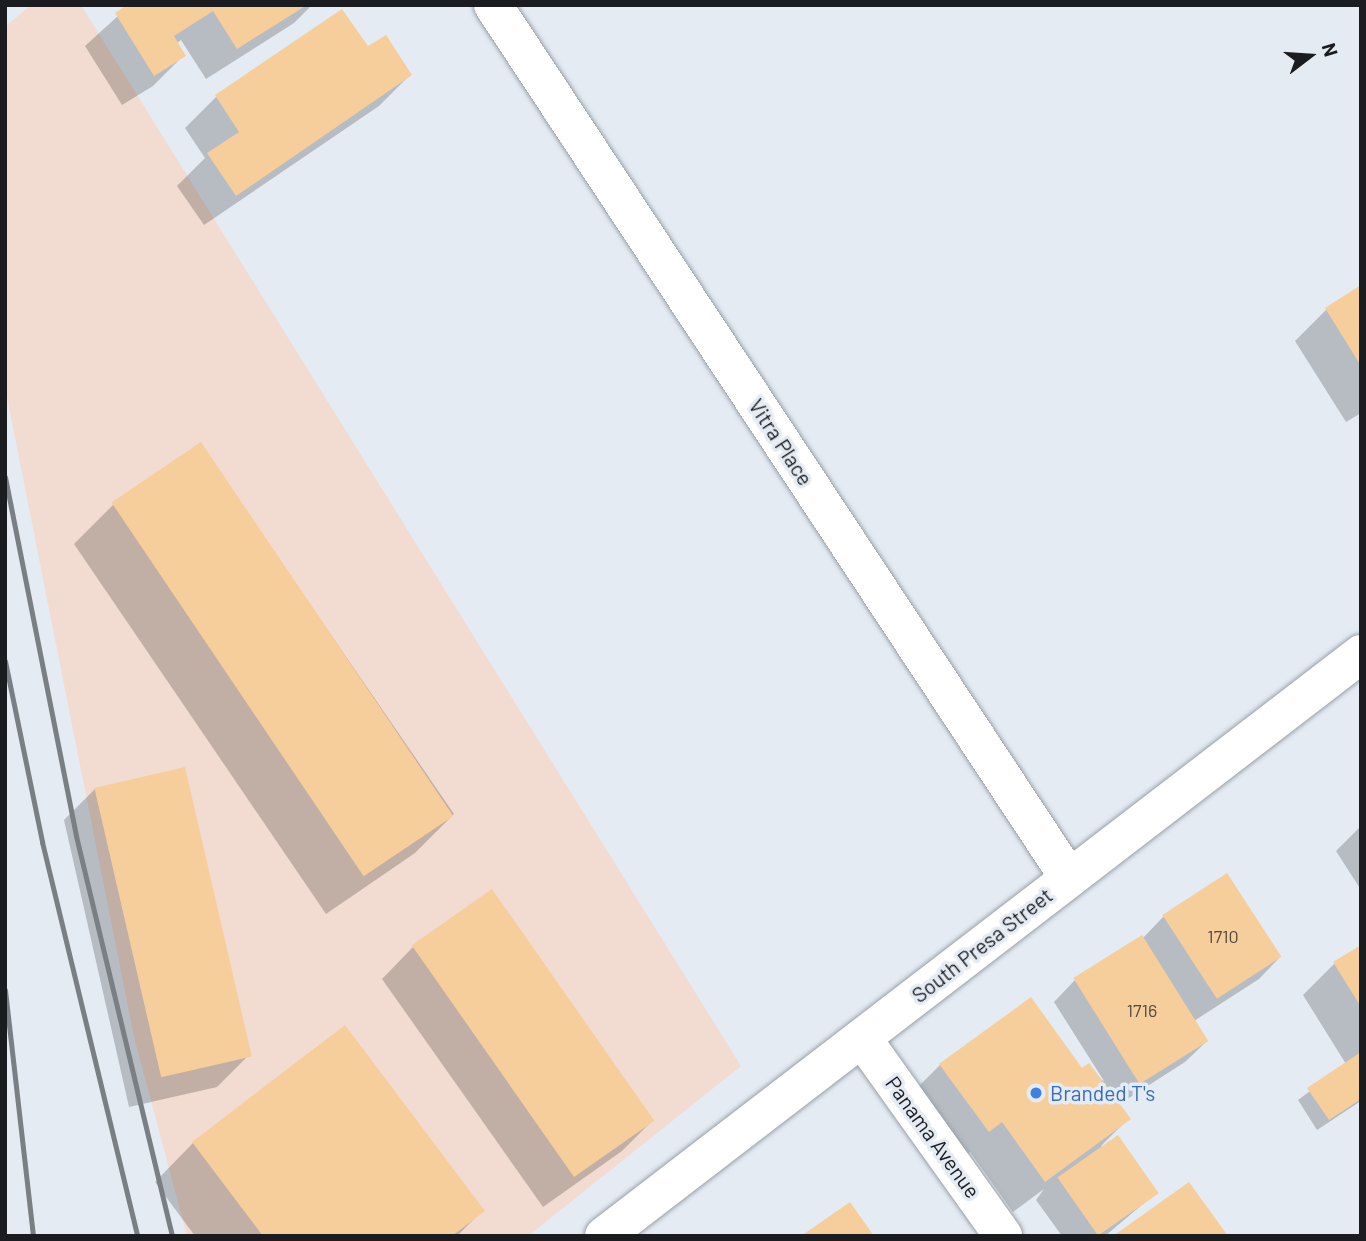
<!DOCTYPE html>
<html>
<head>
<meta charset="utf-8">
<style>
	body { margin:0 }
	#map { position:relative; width:1366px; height:1241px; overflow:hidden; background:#e4ebf3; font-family:Barlow,sans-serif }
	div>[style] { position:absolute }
	.industrial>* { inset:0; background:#f2dbd0 }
	.shadow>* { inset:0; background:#0003 }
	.building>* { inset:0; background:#f6ce9c; transform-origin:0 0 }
	.roads { filter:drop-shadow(0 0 2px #99a0a7) drop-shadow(0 0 2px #99a0a7) }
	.minor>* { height:38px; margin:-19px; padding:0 19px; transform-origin:19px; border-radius:19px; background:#fff }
	.secondary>* { height:38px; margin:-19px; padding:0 19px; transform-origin:19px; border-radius:19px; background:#fff }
	.rail>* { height:5px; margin:-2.5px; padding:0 2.5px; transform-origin:2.5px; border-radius:2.5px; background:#7a7f84 }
	.dots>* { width:19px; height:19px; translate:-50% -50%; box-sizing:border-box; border:4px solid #e4ebf3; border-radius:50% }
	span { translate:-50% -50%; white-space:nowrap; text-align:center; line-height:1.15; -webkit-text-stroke:7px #e4ebf3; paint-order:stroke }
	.number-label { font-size:18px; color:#51483e }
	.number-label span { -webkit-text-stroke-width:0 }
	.street-label { font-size:21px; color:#1a1c1f }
	.shop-label { font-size:21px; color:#366cbe }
	.left { translate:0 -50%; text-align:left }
	.frame { position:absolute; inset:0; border:7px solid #1a1c1f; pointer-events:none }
	.north { position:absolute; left:1275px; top:21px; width:70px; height:70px; -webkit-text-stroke:5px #e4ebf3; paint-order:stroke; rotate:73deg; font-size:19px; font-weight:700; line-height:28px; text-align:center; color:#1a1c1f }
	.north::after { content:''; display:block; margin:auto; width:24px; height:32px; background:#1a1c1f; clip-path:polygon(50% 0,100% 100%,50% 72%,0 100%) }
</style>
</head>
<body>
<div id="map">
	<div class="industrial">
		<div style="clip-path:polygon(31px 5px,81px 5px,741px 1066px,528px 1236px,187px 1236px,134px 1037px,5px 387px,5px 27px)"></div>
	</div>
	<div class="shadow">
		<div style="clip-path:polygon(130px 5px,312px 5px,294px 23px,206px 79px,181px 40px,177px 43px,184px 55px,153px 86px,122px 105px,85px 46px)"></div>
		<div style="clip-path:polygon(342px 11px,367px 49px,410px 75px,379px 106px,204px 225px,177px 186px,205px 158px,185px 128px,216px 97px)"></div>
		<div style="clip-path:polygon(1361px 287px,1361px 413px,1346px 422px,1295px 341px,1326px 310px)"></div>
		<div style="clip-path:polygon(200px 444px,454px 814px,415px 853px,326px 914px,74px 544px,113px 505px)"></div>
		<div style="clip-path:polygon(95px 789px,248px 1056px,217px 1087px,129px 1107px,64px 820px)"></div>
		<div style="clip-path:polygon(1361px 826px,1361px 890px,1336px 851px)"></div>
		<div style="clip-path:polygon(1164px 916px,1280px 957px,1259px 979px,1194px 1021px,1207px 1041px,1185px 1062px,1118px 1105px,1128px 1119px,1101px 1146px,1156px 1193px,1105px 1236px,1062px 1236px,1036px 1200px,1044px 1189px,1013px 1212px,970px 1152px,957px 1162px,909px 1096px,940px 1065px,1030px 1000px,1082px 1070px,1104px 1081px,1054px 1002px,1075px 980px,1142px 939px)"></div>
		<div style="clip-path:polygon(413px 947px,653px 1120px,622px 1151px,543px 1207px,382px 979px)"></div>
		<div style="clip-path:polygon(1361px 947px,1361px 1101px,1317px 1130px,1298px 1100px,1346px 1064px,1303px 995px,1334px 964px)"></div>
		<div style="clip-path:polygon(193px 1143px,483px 1210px,457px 1236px,195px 1236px,155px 1182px)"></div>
	</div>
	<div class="building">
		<div style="clip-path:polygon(127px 5px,307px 5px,237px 49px,213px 11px,174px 36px,186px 56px,154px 76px,115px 13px)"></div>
		<div style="clip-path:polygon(342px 9px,368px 46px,386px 35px,412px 75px,236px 196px,207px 153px,239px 132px,215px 95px)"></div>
		<div style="clip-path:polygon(1361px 285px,1361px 366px,1325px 308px)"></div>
		<div style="left:201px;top:442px;width:451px;height:108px;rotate:56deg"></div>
		<div style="left:185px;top:767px;width:297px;height:93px;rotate:77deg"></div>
		<div style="left:1227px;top:873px;width:100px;height:77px;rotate:57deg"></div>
		<div style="left:492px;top:889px;width:283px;height:98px;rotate:55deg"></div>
		<div style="left:1142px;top:935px;width:125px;height:81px;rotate:58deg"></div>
		<div style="clip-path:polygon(1361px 945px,1361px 1007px,1333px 962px)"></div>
		<div style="clip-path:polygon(1031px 997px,1082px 1068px,1089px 1063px,1131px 1119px,1045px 1182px,1002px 1122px,989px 1132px,939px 1064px)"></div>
		<div style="clip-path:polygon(345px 1025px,485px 1211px,452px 1236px,263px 1236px,192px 1142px)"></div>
		<div style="clip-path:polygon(1361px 1052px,1361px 1099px,1329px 1120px,1307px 1088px)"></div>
		<div style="left:1118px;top:1135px;width:71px;height:74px;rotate:55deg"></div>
		<div style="clip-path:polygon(1189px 1182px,1228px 1236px,1113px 1236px)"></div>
		<div style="clip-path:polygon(850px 1202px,874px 1236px,801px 1236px)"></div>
	</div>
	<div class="roads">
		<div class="minor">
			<div style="left:493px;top:5px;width:1046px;rotate:56.58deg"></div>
			<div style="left:862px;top:1038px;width:243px;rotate:54.5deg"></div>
		</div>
		<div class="secondary">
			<div style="left:604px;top:1236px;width:955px;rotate:-37.55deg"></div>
		</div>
	</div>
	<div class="rail">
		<div style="left:5px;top:477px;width:366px;rotate:78.8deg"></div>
		<div style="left:76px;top:836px;width:411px;rotate:76.5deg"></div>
		<div style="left:5px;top:661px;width:185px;rotate:78.4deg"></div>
		<div style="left:42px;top:842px;width:405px;rotate:76.4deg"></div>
		<div style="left:5px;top:990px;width:248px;rotate:83.5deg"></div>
	</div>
	<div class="dots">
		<div style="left:1036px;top:1093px;background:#3f7fe0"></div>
	</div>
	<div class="number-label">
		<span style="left:1223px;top:936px">1710</span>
		<span style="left:1142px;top:1010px">1716</span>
	</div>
	<div class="street-label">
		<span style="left:781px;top:442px;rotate:57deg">Vitra Place</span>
		<span style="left:982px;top:945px;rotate:-38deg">South Presa Street</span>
		<span style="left:933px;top:1137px;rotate:54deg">Panama Avenue</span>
	</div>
	<div class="shop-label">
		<span class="left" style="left:1050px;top:1093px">Branded T's</span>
	</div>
	<div class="frame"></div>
	<div class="north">N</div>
</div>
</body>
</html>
